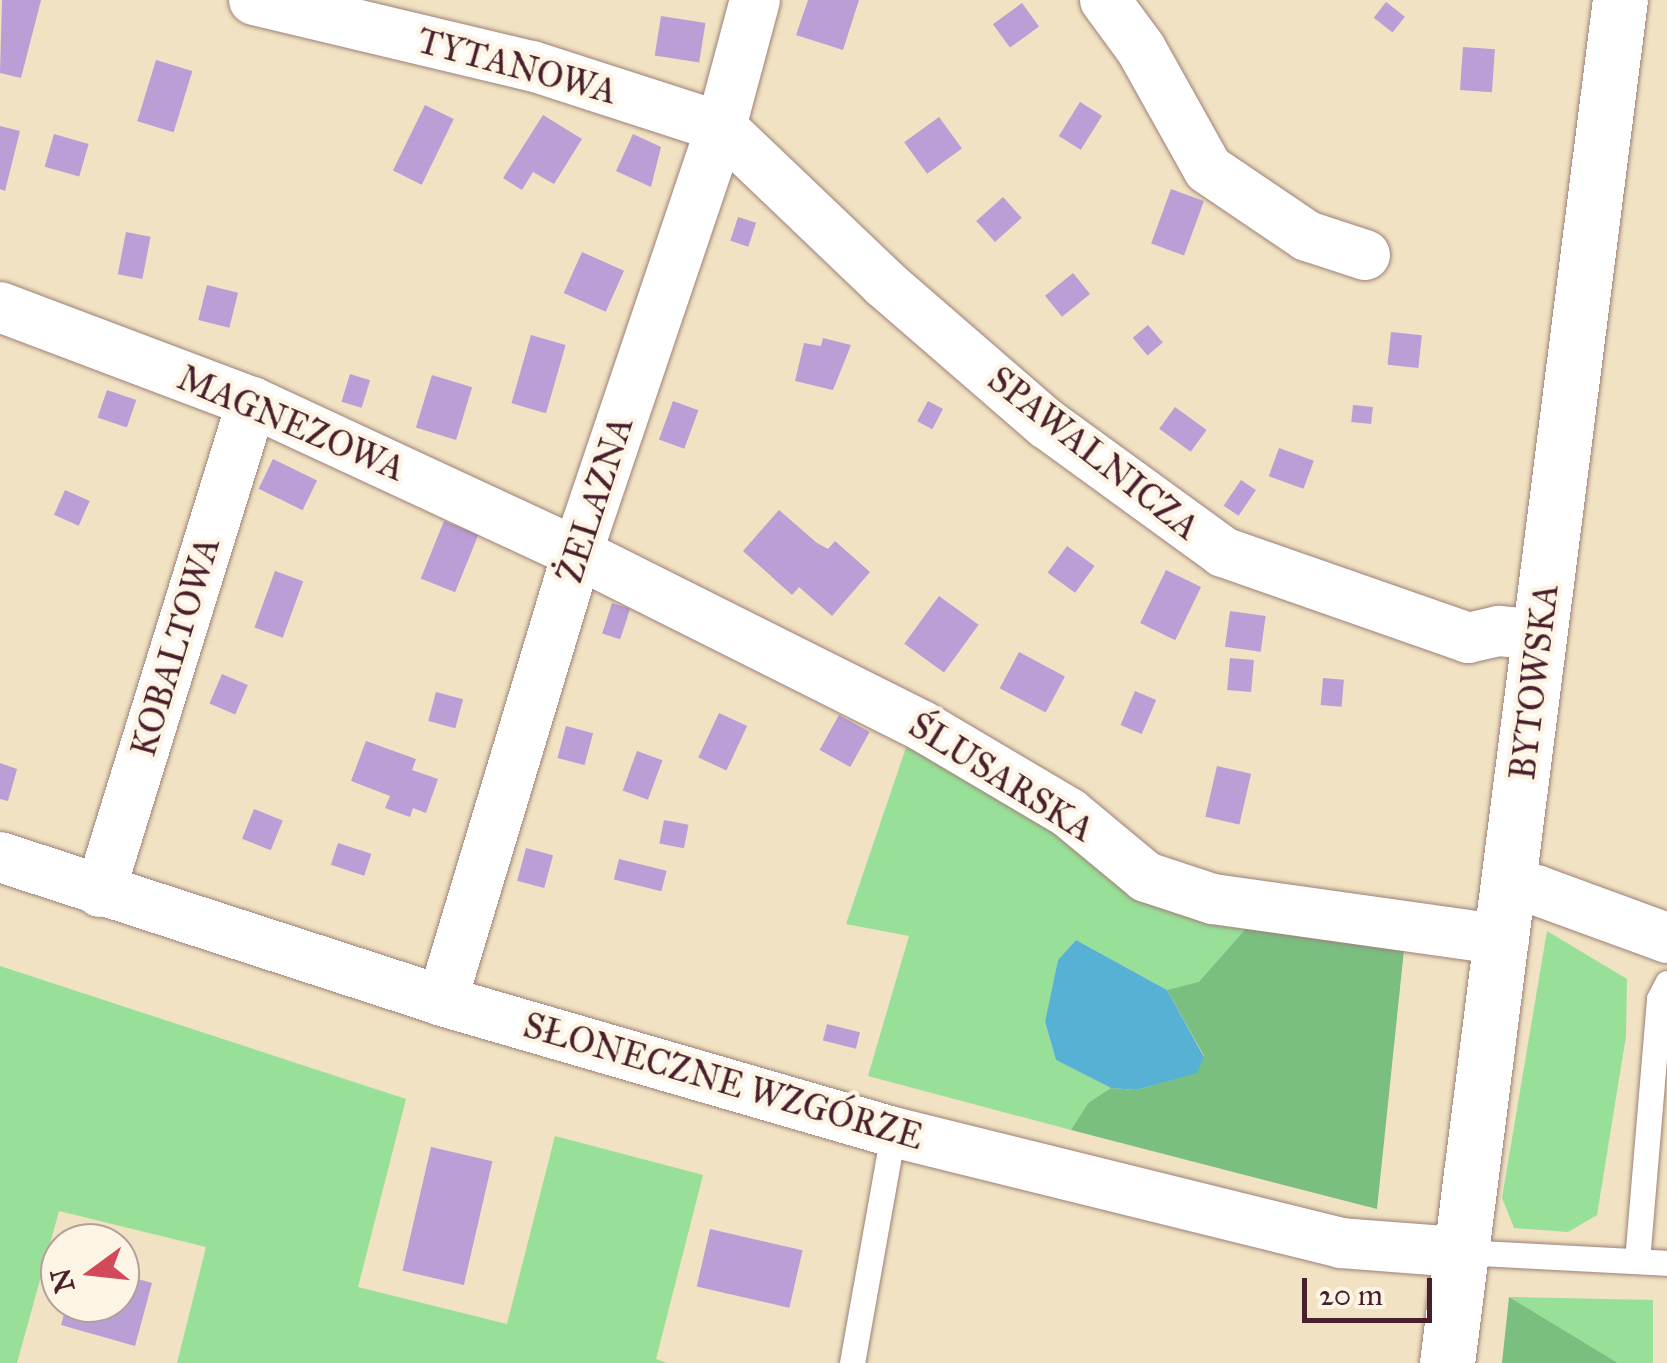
<!DOCTYPE html>
<html>
<head>
<meta charset="utf-8">
<style>
	body { margin:0 }
	#map { position:relative; width:1667px; height:1363px; overflow:hidden; background:#f1e2c3; font-family:"IM FELL Great Primer",serif }
	div>[style] { position:absolute }
	.green>* { inset:0; background:#98df98 }
	.forest>* { inset:0; background:#7abe80 }
	.water>* { inset:0; background:#57b1d4 }
	.building>* { inset:0; background:#ba9ed6; transform-origin:0 0 }
	.roads { filter:drop-shadow(0 0 2px #9e8077) drop-shadow(0 0 2px #9e8077) }
	.service>* { height:25px; margin:-12.5px; padding:0 12.5px; transform-origin:12.5px; border-radius:12.5px; background:#fff }
	.minor>* { height:50px; margin:-25px; padding:0 25px; transform-origin:25px; border-radius:25px; background:#fff }
	.secondary>* { height:55px; margin:-27.5px; padding:0 27.5px; transform-origin:27.5px; border-radius:27.5px; background:#fff }
	span { translate:-50% -50%; white-space:nowrap; text-align:center; line-height:1.15; -webkit-text-stroke:9px #fcf5e5; paint-order:stroke }
	.street-label { font-size:35px; color:#4a1f2b }
	.north { position:absolute; left:40px; top:1223px; width:100px; height:100px; box-sizing:border-box; background:#fcf5e5; border:2px solid #b59f9b; border-radius:50%; rotate:255deg; font-size:28px; font-weight:700; line-height:40px; text-align:center; color:#4a1f2b }
	.north::after { content:''; display:block; margin:auto; width:35px; height:45px; background:#d1495b; clip-path:polygon(50% 0,100% 100%,50% 72%,0 100%) }
	.scale { position:absolute; left:1302px; top:1278px; width:130px; height:45px; box-sizing:border-box; border:5px solid #4a1f2b; border-top:0; padding-left:12px; font-size:30px; line-height:35px; white-space:nowrap; color:#4a1f2b; -webkit-text-stroke:8px #fcf5e5; paint-order:stroke }
</style>
</head>
<body>
<div id="map">
	<div class="green">
		<div style="clip-path:polygon(913px 727px,1257px 916px,1199px 983px,1167px 990px,1076px 940px,1058px 960px,1045px 1023px,1056px 1060px,1111px 1088px,1088px 1103px,1071px 1130px,868px 1076px,909px 936px,846px 924px)"></div>
		<div style="clip-path:polygon(1547px 931px,1627px 979px,1626px 1036px,1597px 1215px,1568px 1232px,1514px 1228px,1502px 1198px)"></div>
		<div style="clip-path:polygon(0 966px,406px 1099px,358px 1287px,507px 1324px,555px 1136px,703px 1175px,656px 1359px,667px 1363px,177px 1363px,206px 1247px,59px 1211px,17px 1363px,0 1363px)"></div>
		<div style="clip-path:polygon(1509px 1297px,1653px 1300px,1653px 1363px,1618px 1363px)"></div>
	</div>
	<div class="forest">
		<div style="clip-path:polygon(1257px 916px,1405px 940px,1377px 1209px,1071px 1130px,1088px 1103px,1111px 1088px,1136px 1090px,1197px 1072px,1204px 1056px,1167px 990px,1199px 982px)"></div>
		<div style="clip-path:polygon(1509px 1297px,1618px 1363px,1502px 1363px)"></div>
	</div>
	<div class="water">
		<div style="clip-path:polygon(1076px 940px,1167px 990px,1204px 1057px,1197px 1073px,1136px 1090px,1111px 1088px,1056px 1060px,1045px 1022px,1058px 960px)"></div>
	</div>
	<div class="building">
		<div style="clip-path:polygon(2px 0,41px 0,21px 78px,0 73px)"></div>
		<div style="clip-path:polygon(808px 0,859px 0,843px 50px,796px 35px)"></div>
		<div style="left:1386px;top:2px;width:24px;height:20px;rotate:38deg"></div>
		<div style="left:1022px;top:3px;width:29px;height:36px;rotate:54deg"></div>
		<div style="left:661px;top:16px;width:45px;height:40px;rotate:9deg"></div>
		<div style="left:1463px;top:47px;width:32px;height:43px;rotate:4deg"></div>
		<div style="left:156px;top:60px;width:38px;height:64px;rotate:17deg"></div>
		<div style="left:1080px;top:102px;width:26px;height:40px;rotate:32deg"></div>
		<div style="left:425px;top:105px;width:32px;height:73px;rotate:26deg"></div>
		<div style="clip-path:polygon(543px 115px,582px 139px,554px 184px,533px 172px,522px 190px,503px 178px)"></div>
		<div style="left:939px;top:117px;width:39px;height:43px;rotate:54deg"></div>
		<div style="clip-path:polygon(0 126px,20px 131px,5px 191px,0 189px)"></div>
		<div style="left:54px;top:134px;width:36px;height:34px;rotate:16deg"></div>
		<div style="clip-path:polygon(633px 134px,661px 147px,651px 187px,616px 171px)"></div>
		<div style="left:1171px;top:189px;width:35px;height:58px;rotate:20deg"></div>
		<div style="left:1003px;top:197px;width:28px;height:36px;rotate:48deg"></div>
		<div style="left:738px;top:217px;width:19px;height:25px;rotate:18deg"></div>
		<div style="left:126px;top:232px;width:25px;height:43px;rotate:11deg"></div>
		<div style="left:582px;top:252px;width:46px;height:45px;rotate:24deg"></div>
		<div style="left:1073px;top:273px;width:27px;height:36px;rotate:51deg"></div>
		<div style="left:207px;top:285px;width:32px;height:36px;rotate:14deg"></div>
		<div style="left:1148px;top:325px;width:23px;height:20px;rotate:50deg"></div>
		<div style="left:1391px;top:332px;width:31px;height:33px;rotate:6deg"></div>
		<div style="left:531px;top:335px;width:36px;height:71px;rotate:16deg"></div>
		<div style="clip-path:polygon(823px 338px,851px 345px,833px 390px,795px 381px,804px 343px,821px 346px)"></div>
		<div style="left:350px;top:374px;width:21px;height:29px;rotate:17deg"></div>
		<div style="left:432px;top:375px;width:42px;height:55px;rotate:17deg"></div>
		<div style="left:107px;top:390px;width:31px;height:29px;rotate:19deg"></div>
		<div style="left:673px;top:401px;width:27px;height:41px;rotate:20deg"></div>
		<div style="left:928px;top:401px;width:17px;height:23px;rotate:28deg"></div>
		<div style="left:1353px;top:405px;width:20px;height:17px;rotate:6deg"></div>
		<div style="left:1175px;top:407px;width:39px;height:27px;rotate:36deg"></div>
		<div style="left:1279px;top:448px;width:37px;height:30px;rotate:20deg"></div>
		<div style="left:273px;top:459px;width:49px;height:33px;rotate:26deg"></div>
		<div style="left:1241px;top:480px;width:18px;height:31px;rotate:34deg"></div>
		<div style="left:65px;top:490px;width:27px;height:27px;rotate:24deg"></div>
		<div style="clip-path:polygon(779px 510px,817px 543px,828px 549px,835px 541px,870px 572px,832px 616px,799px 587px,792px 595px,743px 551px)"></div>
		<div style="left:444px;top:521px;width:37px;height:62px;rotate:22deg"></div>
		<div style="left:1067px;top:546px;width:34px;height:33px;rotate:36deg"></div>
		<div style="left:1166px;top:570px;width:39px;height:59px;rotate:26deg"></div>
		<div style="left:275px;top:571px;width:30px;height:60px;rotate:20deg"></div>
		<div style="left:939px;top:596px;width:49px;height:59px;rotate:36deg"></div>
		<div style="left:612px;top:603px;width:19px;height:32px;rotate:18deg"></div>
		<div style="left:1230px;top:611px;width:36px;height:36px;rotate:8deg"></div>
		<div style="left:1019px;top:652px;width:52px;height:41px;rotate:28deg"></div>
		<div style="left:1230px;top:658px;width:24px;height:32px;rotate:5deg"></div>
		<div style="left:222px;top:674px;width:28px;height:32px;rotate:23deg"></div>
		<div style="left:1323px;top:678px;width:21px;height:27px;rotate:5deg"></div>
		<div style="left:1135px;top:691px;width:23px;height:37px;rotate:23deg"></div>
		<div style="left:436px;top:692px;width:28px;height:30px;rotate:15deg"></div>
		<div style="left:719px;top:713px;width:31px;height:49px;rotate:25deg"></div>
		<div style="left:839px;top:715px;width:35px;height:40px;rotate:29deg"></div>
		<div style="left:566px;top:726px;width:28px;height:33px;rotate:15deg"></div>
		<div style="clip-path:polygon(366px 741px,416px 759px,412px 770px,438px 779px,426px 813px,413px 808px,410px 817px,385px 808px,390px 796px,351px 781px)"></div>
		<div style="left:637px;top:751px;width:27px;height:42px;rotate:20deg"></div>
		<div style="clip-path:polygon(0 763px,17px 769px,8px 801px,0 799px)"></div>
		<div style="left:1217px;top:766px;width:35px;height:52px;rotate:13deg"></div>
		<div style="left:254px;top:809px;width:31px;height:32px;rotate:22deg"></div>
		<div style="left:664px;top:820px;width:25px;height:24px;rotate:11deg"></div>
		<div style="left:338px;top:843px;width:35px;height:23px;rotate:18deg"></div>
		<div style="left:526px;top:848px;width:28px;height:34px;rotate:15deg"></div>
		<div style="left:619px;top:859px;width:49px;height:21px;rotate:14deg"></div>
		<div style="left:827px;top:1024px;width:34px;height:17px;rotate:14deg"></div>
		<div style="left:431px;top:1147px;width:63px;height:127px;rotate:13deg"></div>
		<div style="left:710px;top:1229px;width:95px;height:59px;rotate:13deg"></div>
		<div style="clip-path:polygon(120px 1274px,152px 1283px,135px 1346px,61px 1325px,67px 1303px,120px 1303px)"></div>
	</div>
	<div class="roads">
		<div class="service">
			<div style="left:1459px;top:1252px;width:208px;rotate:3deg"></div>
			<div style="left:1637px;top:1261px;width:263px;rotate:-85.2deg"></div>
			<div style="left:1659px;top:999px;width:18px;rotate:-63deg"></div>
			<div style="left:852px;top:1363px;width:235px;rotate:-79.9deg"></div>
		</div>
		<div class="minor">
			<div style="left:254px;top:0;width:286px;rotate:13.4deg"></div>
			<div style="left:532px;top:66px;width:199px;rotate:17.9deg"></div>
			<div style="left:721px;top:127px;width:226px;rotate:43.7deg"></div>
			<div style="left:884px;top:283px;width:216px;rotate:40.9deg"></div>
			<div style="left:1047px;top:424px;width:218px;rotate:36deg"></div>
			<div style="left:1223px;top:552px;width:260px;rotate:19.3deg"></div>
			<div style="left:1468px;top:638px;width:32px;rotate:-13deg"></div>
			<div style="left:1499px;top:631px;width:42px;rotate:5.4deg"></div>
			<div style="left:1105px;top:0;width:61px;rotate:53.7deg"></div>
			<div style="left:1141px;top:49px;width:137px;rotate:60.8deg"></div>
			<div style="left:1208px;top:169px;width:120px;rotate:34.1deg"></div>
			<div style="left:1307px;top:236px;width:61px;rotate:18.1deg"></div>
			<div style="left:0;top:307px;width:269px;rotate:20.7deg"></div>
			<div style="left:252px;top:402px;width:358px;rotate:24.9deg"></div>
			<div style="left:577px;top:553px;width:386px;rotate:26.6deg"></div>
			<div style="left:922px;top:726px;width:171px;rotate:30.6deg"></div>
			<div style="left:1069px;top:813px;width:100px;rotate:39.7deg"></div>
			<div style="left:1146px;top:877px;width:71px;rotate:18.2deg"></div>
			<div style="left:1213px;top:899px;width:294px;rotate:8deg"></div>
			<div style="left:0;top:857px;width:465px;rotate:18deg"></div>
			<div style="left:442px;top:1001px;width:470px;rotate:16.2deg"></div>
			<div style="left:893px;top:1132px;width:462px;rotate:13.9deg"></div>
			<div style="left:1341px;top:1243px;width:118px;rotate:4.4deg"></div>
			<div style="left:1509px;top:887px;width:27px;rotate:6deg"></div>
			<div style="left:1536px;top:890px;width:140px;rotate:20.1deg"></div>
			<div style="left:100px;top:892px;width:513px;rotate:-72.77deg"></div>
			<div style="left:442px;top:1001px;width:468px;rotate:-73.2deg"></div>
			<div style="left:577px;top:553px;width:450px;rotate:-71.3deg"></div>
			<div style="left:721px;top:127px;width:131px;rotate:-75deg"></div>
		</div>
		<div class="secondary">
			<div style="left:1447px;top:1363px;width:1374px;rotate:-82.77deg"></div>
		</div>
	</div>
	<div class="street-label">
		<span style="left:517px;top:67px;rotate:15deg">TYTANOWA</span>
		<span style="left:291px;top:424px;rotate:23deg">MAGNEZOWA</span>
		<span style="left:1093px;top:454px;rotate:38deg">SPAWALNICZA</span>
		<span style="left:596px;top:500px;rotate:-72deg">ŻELAZNA</span>
		<span style="left:176px;top:647px;rotate:-73deg">KOBALTOWA</span>
		<span style="left:1535px;top:682px;rotate:-83deg">BYTOWSKA</span>
		<span style="left:1001px;top:778px;rotate:32deg">ŚLUSARSKA</span>
		<span style="left:723px;top:1082px;rotate:16deg">SŁONECZNE WZGÓRZE</span>
	</div>
	<div class="north">N</div>
	<div class="scale">20 m</div>
</div>
</body>
</html>
